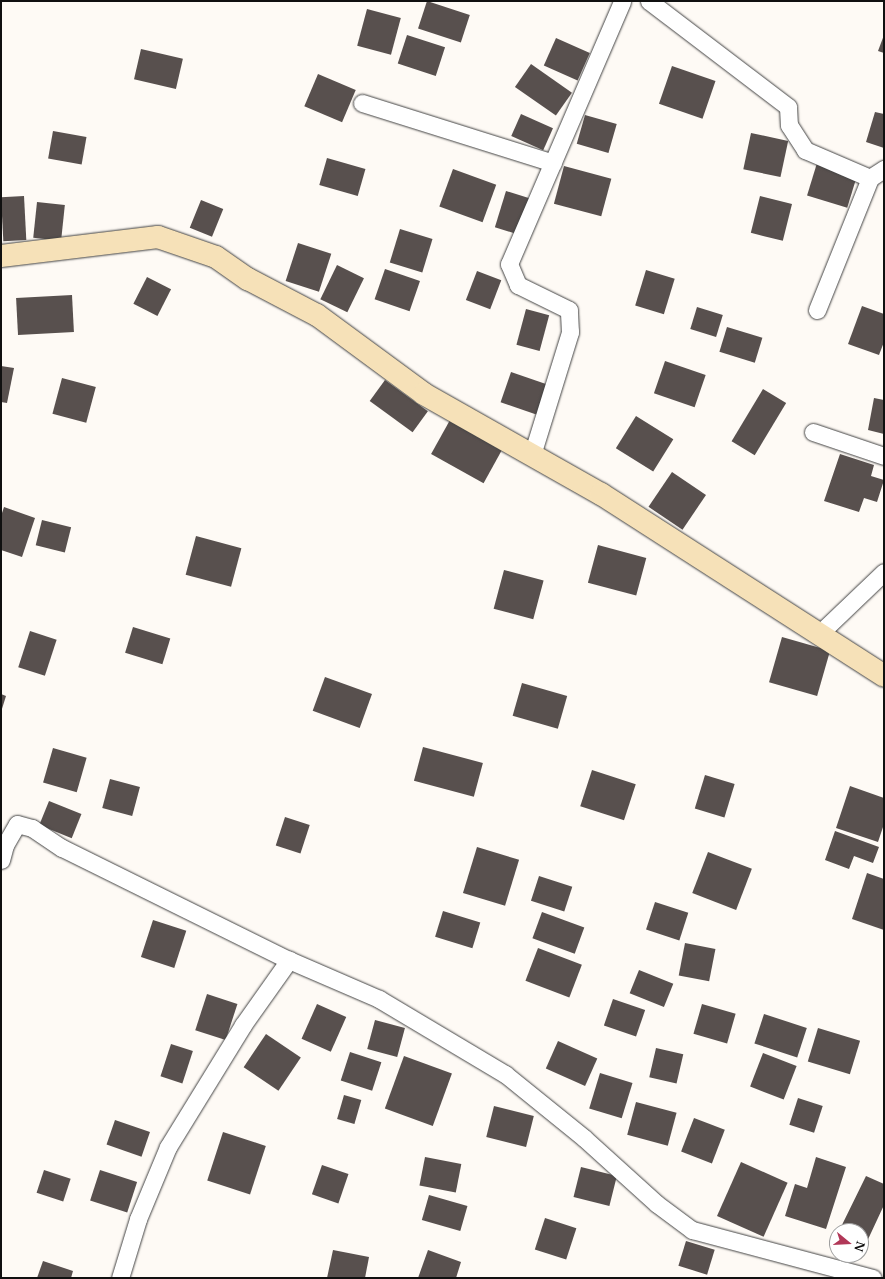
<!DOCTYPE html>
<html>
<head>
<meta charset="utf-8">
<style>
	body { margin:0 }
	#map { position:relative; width:885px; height:1279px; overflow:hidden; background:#fefaf5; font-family:"Libre Baskerville",serif }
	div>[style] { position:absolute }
	.building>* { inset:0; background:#58504e; transform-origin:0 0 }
	.roads { filter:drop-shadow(0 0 1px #434343) drop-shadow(0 0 1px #434343) }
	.minor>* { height:17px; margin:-8.5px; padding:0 8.5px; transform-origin:8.5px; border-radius:8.5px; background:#fff }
	.secondary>* { height:22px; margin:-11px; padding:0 11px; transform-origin:11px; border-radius:11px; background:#f6e1b8 }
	span { translate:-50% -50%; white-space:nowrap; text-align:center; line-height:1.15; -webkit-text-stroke:4px #fff; paint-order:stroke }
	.frame { position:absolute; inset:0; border:2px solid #101010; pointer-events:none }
	.north { position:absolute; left:829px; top:1223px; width:40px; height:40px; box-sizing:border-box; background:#fff; border:1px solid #9f9f9f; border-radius:50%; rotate:108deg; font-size:11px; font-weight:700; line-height:16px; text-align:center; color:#101010 }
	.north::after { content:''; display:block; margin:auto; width:14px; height:18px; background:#b13858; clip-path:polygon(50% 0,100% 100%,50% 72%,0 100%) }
</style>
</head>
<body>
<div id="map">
	<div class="building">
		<div style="left:427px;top:1px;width:45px;height:29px;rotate:18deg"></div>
		<div style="left:367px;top:9px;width:35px;height:38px;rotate:15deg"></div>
		<div style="left:407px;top:35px;width:40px;height:30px;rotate:18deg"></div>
		<div style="clip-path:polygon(884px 35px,884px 53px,878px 51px)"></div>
		<div style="left:556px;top:38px;width:37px;height:30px;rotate:24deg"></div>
		<div style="left:141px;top:49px;width:43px;height:31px;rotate:13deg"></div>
		<div style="left:531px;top:64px;width:50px;height:28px;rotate:35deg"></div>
		<div style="left:672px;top:66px;width:46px;height:40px;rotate:19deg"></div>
		<div style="left:318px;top:74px;width:41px;height:35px;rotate:23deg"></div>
		<div style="clip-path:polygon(875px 112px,884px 114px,884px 148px,866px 142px)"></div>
		<div style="left:521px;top:114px;width:35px;height:24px;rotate:24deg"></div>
		<div style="left:585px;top:115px;width:33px;height:30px;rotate:16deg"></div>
		<div style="left:53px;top:131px;width:34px;height:28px;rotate:10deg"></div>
		<div style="left:751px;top:133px;width:38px;height:37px;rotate:12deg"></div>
		<div style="left:327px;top:158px;width:40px;height:28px;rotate:16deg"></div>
		<div style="left:817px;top:163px;width:42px;height:34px;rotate:17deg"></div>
		<div style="left:564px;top:166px;width:49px;height:39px;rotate:15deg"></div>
		<div style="left:453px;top:169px;width:46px;height:40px;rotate:20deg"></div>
		<div style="left:506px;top:191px;width:27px;height:38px;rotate:17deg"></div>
		<div style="left:24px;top:196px;width:44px;height:23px;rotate:87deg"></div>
		<div style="left:760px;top:196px;width:33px;height:38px;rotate:14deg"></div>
		<div style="left:201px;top:200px;width:24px;height:30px;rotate:22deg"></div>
		<div style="left:37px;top:202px;width:28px;height:36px;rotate:6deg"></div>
		<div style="left:400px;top:229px;width:34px;height:35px;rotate:17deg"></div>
		<div style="left:298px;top:243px;width:35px;height:40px;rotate:18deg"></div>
		<div style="left:337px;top:265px;width:30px;height:38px;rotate:26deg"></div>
		<div style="left:385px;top:269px;width:37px;height:32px;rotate:19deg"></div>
		<div style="left:646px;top:270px;width:30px;height:37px;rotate:17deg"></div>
		<div style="left:477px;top:271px;width:26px;height:31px;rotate:21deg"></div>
		<div style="left:147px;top:277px;width:27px;height:30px;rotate:27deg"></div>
		<div style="left:72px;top:295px;width:37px;height:56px;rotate:87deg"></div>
		<div style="clip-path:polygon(862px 306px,884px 314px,884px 342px,879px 355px,848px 344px)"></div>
		<div style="left:697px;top:307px;width:27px;height:23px;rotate:17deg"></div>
		<div style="left:526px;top:309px;width:24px;height:37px;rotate:15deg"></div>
		<div style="left:727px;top:327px;width:37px;height:26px;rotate:17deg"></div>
		<div style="left:665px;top:361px;width:43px;height:34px;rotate:19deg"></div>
		<div style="clip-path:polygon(1px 366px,14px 368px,7px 403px,1px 402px)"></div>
		<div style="left:511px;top:372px;width:40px;height:32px;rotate:19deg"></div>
		<div style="left:62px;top:378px;width:35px;height:37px;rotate:15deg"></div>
		<div style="left:385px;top:380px;width:53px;height:26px;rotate:36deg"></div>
		<div style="left:763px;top:389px;width:27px;height:61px;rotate:31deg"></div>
		<div style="clip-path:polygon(874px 398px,884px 400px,884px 434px,868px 430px)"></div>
		<div style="left:636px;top:416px;width:44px;height:38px;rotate:32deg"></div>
		<div style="left:450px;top:420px;width:60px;height:39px;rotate:29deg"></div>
		<div style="clip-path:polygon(840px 454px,874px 465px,871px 476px,884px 480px,877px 502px,864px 498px,859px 512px,824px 501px)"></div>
		<div style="left:672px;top:472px;width:41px;height:42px;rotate:34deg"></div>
		<div style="clip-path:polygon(4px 507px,35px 518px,22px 557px,1px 550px,1px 516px)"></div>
		<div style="left:42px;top:520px;width:30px;height:26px;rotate:14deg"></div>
		<div style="left:196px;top:536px;width:47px;height:40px;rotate:15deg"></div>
		<div style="left:598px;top:545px;width:50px;height:39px;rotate:15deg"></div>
		<div style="left:504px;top:570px;width:41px;height:40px;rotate:15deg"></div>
		<div style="left:133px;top:627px;width:39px;height:27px;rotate:17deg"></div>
		<div style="left:30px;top:631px;width:28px;height:38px;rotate:18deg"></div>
		<div style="left:782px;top:637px;width:50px;height:47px;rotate:16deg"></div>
		<div style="left:325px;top:677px;width:50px;height:36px;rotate:20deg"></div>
		<div style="left:522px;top:683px;width:47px;height:34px;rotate:16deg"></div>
		<div style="clip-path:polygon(1px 694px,6px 696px,1px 712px)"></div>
		<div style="left:423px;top:747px;width:62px;height:35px;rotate:15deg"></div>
		<div style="left:53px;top:748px;width:35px;height:36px;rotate:16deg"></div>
		<div style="left:592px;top:770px;width:46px;height:38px;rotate:18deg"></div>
		<div style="left:705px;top:775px;width:31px;height:35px;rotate:17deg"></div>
		<div style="left:110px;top:779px;width:31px;height:30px;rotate:15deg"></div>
		<div style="clip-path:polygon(850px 786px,884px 798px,884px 824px,878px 842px,836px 828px)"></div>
		<div style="left:49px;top:801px;width:35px;height:26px;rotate:22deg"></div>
		<div style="left:285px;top:817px;width:26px;height:30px;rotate:18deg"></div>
		<div style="clip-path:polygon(835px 831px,879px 847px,873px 863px,854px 856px,849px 869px,825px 860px)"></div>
		<div style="left:477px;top:847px;width:44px;height:48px;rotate:17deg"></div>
		<div style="left:708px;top:852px;width:47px;height:44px;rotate:21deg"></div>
		<div style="clip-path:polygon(867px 873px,884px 879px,884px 930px,852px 919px)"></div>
		<div style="left:539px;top:876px;width:35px;height:26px;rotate:18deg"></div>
		<div style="left:655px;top:902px;width:35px;height:29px;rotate:18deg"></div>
		<div style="left:443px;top:911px;width:39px;height:27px;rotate:17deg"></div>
		<div style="left:542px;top:912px;width:45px;height:28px;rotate:20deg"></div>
		<div style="left:153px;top:920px;width:35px;height:39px;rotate:18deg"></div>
		<div style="left:685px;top:943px;width:31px;height:33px;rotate:11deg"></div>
		<div style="left:538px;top:948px;width:47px;height:35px;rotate:21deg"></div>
		<div style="left:639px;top:970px;width:37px;height:25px;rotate:22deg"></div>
		<div style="left:207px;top:994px;width:32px;height:38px;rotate:18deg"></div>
		<div style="left:613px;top:999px;width:34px;height:28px;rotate:19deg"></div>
		<div style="left:317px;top:1004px;width:32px;height:38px;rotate:24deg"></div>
		<div style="left:702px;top:1004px;width:35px;height:31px;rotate:16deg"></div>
		<div style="left:764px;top:1014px;width:45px;height:31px;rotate:18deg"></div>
		<div style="left:375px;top:1020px;width:31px;height:30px;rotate:15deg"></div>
		<div style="left:818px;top:1028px;width:44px;height:35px;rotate:17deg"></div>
		<div style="left:266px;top:1034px;width:42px;height:40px;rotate:34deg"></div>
		<div style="left:558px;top:1041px;width:43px;height:30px;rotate:24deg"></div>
		<div style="left:171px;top:1044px;width:23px;height:34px;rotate:18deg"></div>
		<div style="left:656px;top:1048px;width:28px;height:30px;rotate:13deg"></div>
		<div style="left:350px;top:1052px;width:33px;height:30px;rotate:18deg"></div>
		<div style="left:763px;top:1053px;width:36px;height:36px;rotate:21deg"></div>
		<div style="left:404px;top:1056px;width:51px;height:56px;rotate:20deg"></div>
		<div style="left:600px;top:1073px;width:34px;height:37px;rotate:17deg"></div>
		<div style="left:344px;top:1095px;width:18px;height:25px;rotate:16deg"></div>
		<div style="left:798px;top:1098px;width:26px;height:28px;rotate:18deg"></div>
		<div style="left:636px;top:1102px;width:42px;height:34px;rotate:15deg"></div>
		<div style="left:494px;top:1106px;width:41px;height:32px;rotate:14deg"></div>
		<div style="left:694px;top:1118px;width:33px;height:36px;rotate:21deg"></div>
		<div style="left:115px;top:1120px;width:37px;height:26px;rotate:19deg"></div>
		<div style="left:223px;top:1132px;width:45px;height:51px;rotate:18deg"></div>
		<div style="left:425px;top:1157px;width:37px;height:29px;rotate:11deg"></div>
		<div style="clip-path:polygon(816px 1157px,846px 1167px,826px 1229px,785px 1216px,795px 1184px,807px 1188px)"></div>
		<div style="left:741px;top:1162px;width:51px;height:59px;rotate:24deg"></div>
		<div style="left:322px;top:1165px;width:28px;height:31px;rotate:19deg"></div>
		<div style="left:581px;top:1167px;width:37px;height:31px;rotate:14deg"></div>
		<div style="left:44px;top:1170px;width:28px;height:24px;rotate:18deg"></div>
		<div style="left:100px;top:1170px;width:39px;height:32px;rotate:18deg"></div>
		<div style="clip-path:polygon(866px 1176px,884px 1184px,884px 1205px,864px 1248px,861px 1246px,861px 1231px,839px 1231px)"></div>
		<div style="left:429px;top:1195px;width:40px;height:26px;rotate:16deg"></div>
		<div style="left:545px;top:1218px;width:33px;height:33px;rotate:18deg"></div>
		<div style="left:686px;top:1241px;width:30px;height:26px;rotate:17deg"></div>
		<div style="clip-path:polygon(333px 1250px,369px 1257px,365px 1278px,327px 1278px)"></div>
		<div style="clip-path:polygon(428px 1250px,461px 1262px,456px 1278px,418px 1278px)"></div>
		<div style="clip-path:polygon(43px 1261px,73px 1271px,71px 1278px,37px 1278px)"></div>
	</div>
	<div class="roads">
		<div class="minor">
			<div style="left:649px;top:1px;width:175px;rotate:37.3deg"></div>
			<div style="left:788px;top:107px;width:18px;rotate:87deg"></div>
			<div style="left:789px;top:125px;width:30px;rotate:57deg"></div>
			<div style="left:805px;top:150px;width:71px;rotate:23.3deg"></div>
			<div style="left:870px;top:178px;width:17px;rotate:-33deg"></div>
			<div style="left:362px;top:103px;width:200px;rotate:17.4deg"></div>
			<div style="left:817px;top:310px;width:142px;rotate:-68.1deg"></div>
			<div style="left:813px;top:432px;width:75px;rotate:18.7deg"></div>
			<div style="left:532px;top:455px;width:129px;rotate:-72.8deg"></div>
			<div style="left:570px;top:332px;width:22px;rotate:-93deg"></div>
			<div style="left:569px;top:310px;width:57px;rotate:-153.9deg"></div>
			<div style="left:518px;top:285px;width:23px;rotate:-113deg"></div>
			<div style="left:509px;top:264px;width:286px;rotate:-66.7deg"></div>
			<div style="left:818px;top:635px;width:91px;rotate:-43.7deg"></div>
			<div style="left:1px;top:860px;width:16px;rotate:-75deg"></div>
			<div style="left:5px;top:845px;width:24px;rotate:-60deg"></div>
			<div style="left:17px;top:824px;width:16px;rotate:15deg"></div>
			<div style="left:32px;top:828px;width:36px;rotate:34deg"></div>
			<div style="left:62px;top:848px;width:253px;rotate:26.3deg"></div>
			<div style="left:289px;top:960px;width:98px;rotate:23.4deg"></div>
			<div style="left:379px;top:999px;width:147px;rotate:30.8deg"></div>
			<div style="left:505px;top:1074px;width:102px;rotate:39deg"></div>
			<div style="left:584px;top:1138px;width:98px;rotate:42.1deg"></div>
			<div style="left:657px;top:1204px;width:44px;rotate:36.6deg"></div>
			<div style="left:692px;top:1230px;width:187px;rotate:14.9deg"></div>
			<div style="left:120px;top:1278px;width:62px;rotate:-73deg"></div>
			<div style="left:138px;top:1219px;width:78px;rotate:-67.4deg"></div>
			<div style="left:168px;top:1147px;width:143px;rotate:-58.4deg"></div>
			<div style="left:243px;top:1025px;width:80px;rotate:-54.7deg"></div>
		</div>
		<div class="secondary">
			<div style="left:1px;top:256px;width:158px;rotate:-6.9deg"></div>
			<div style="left:158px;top:237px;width:61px;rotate:19deg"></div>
			<div style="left:216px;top:257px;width:39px;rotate:35deg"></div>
			<div style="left:248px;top:279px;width:78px;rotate:27.6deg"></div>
			<div style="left:317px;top:315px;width:133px;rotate:36.4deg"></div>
			<div style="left:424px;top:394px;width:203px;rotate:29.5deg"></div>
			<div style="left:601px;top:494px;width:336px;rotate:32.7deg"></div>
		</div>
	</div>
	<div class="frame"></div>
	<div class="north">N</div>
</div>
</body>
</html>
